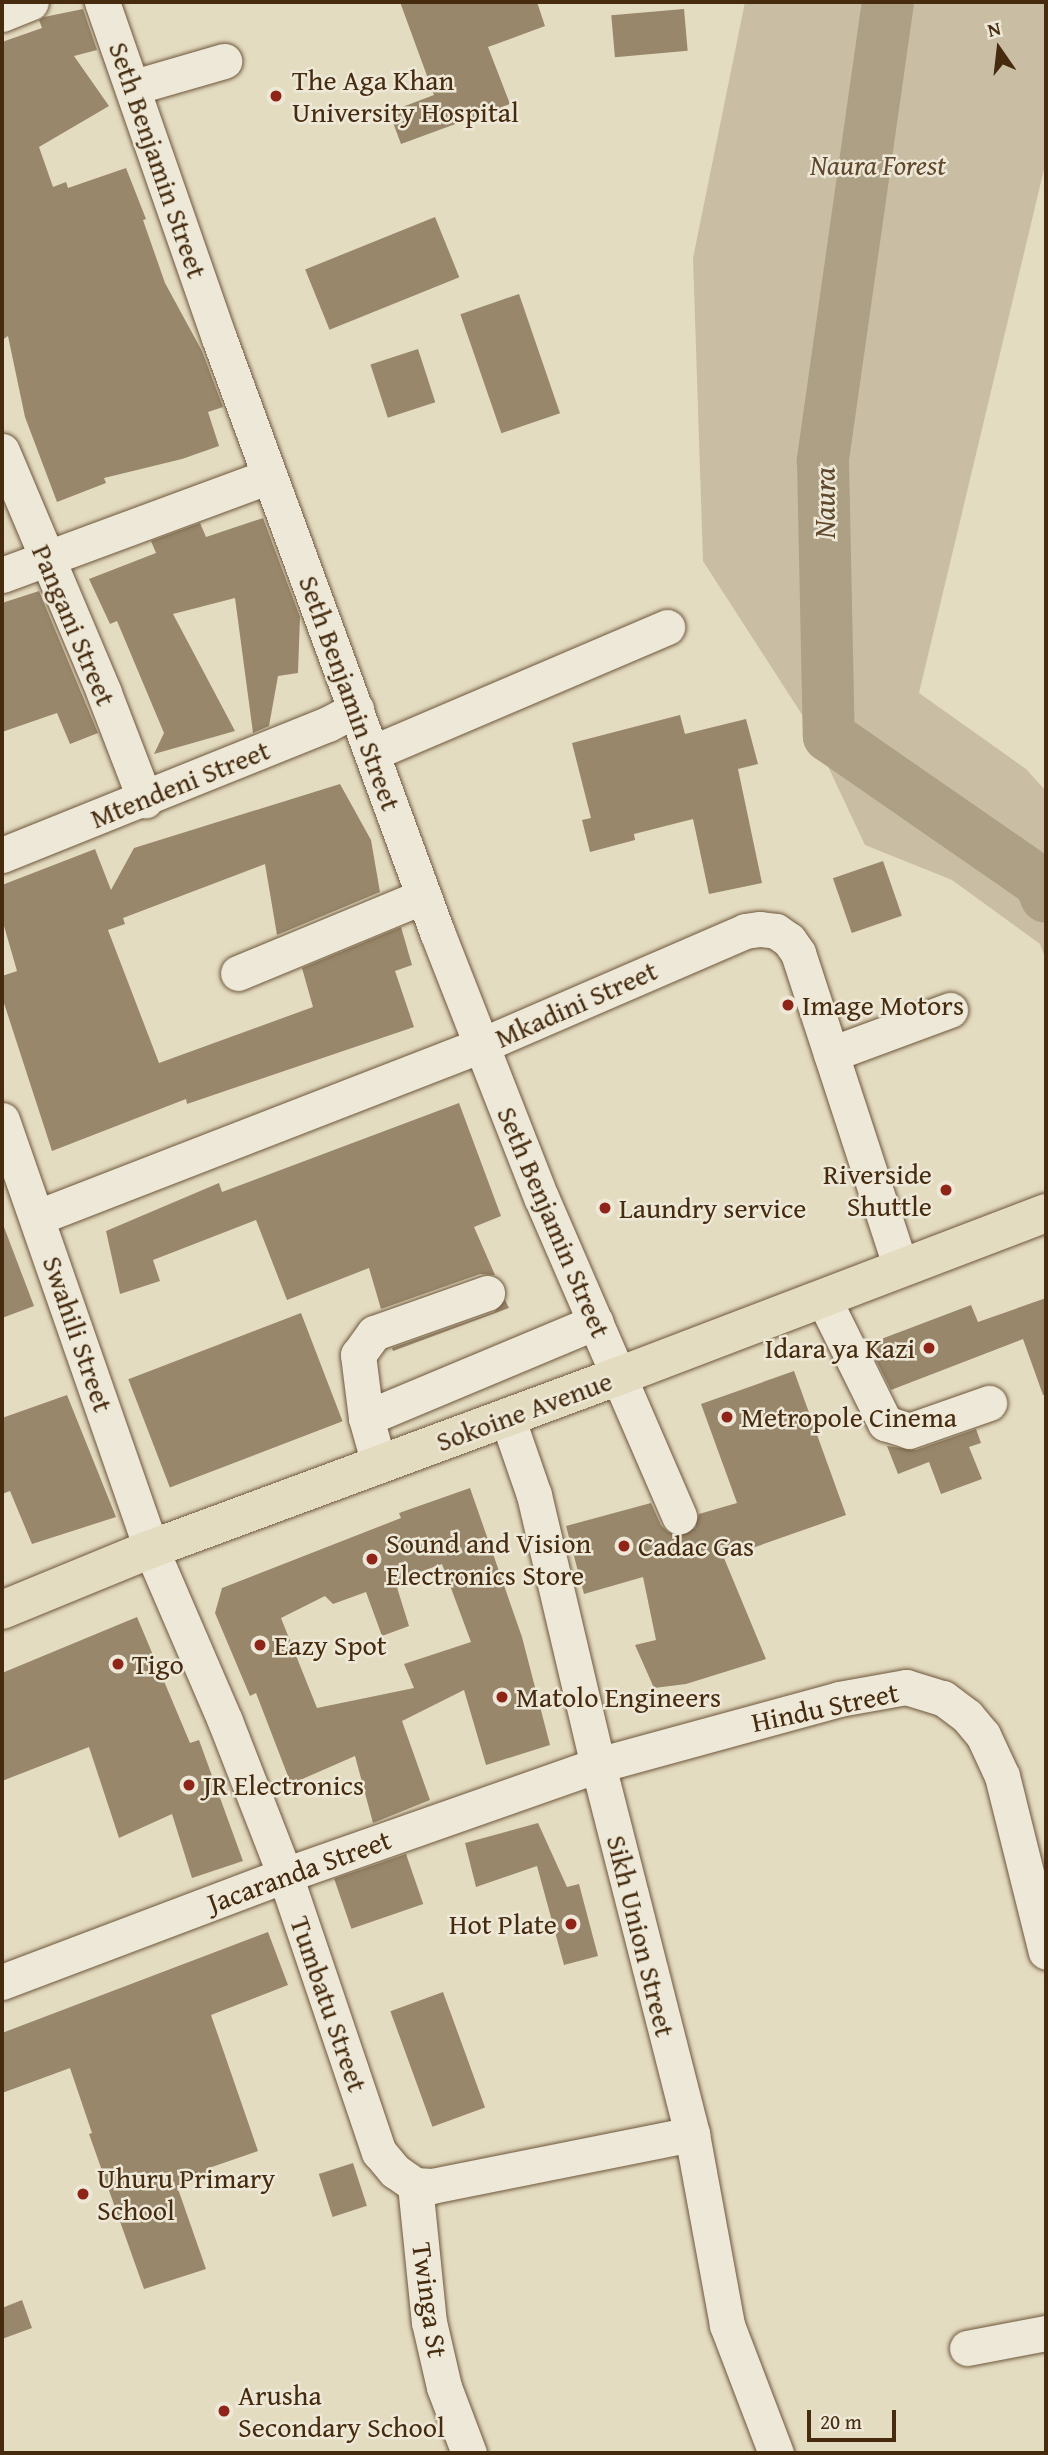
<!DOCTYPE html>
<html>
<head>
<meta charset="utf-8">
<style>
	body { margin:0 }
	#map { position:relative; width:1048px; height:2455px; overflow:hidden; background:#e4dcc1; font-family:"Gentium Book Plus",serif }
	div>[style] { position:absolute }
	.green>* { inset:0; background:#c9bea3 }
	.river>* { height:52px; margin:-26px; padding:0 26px; transform-origin:26px; border-radius:26px; background:#aea084 }
	.building>* { inset:0; background:#98876b; transform-origin:0 0 }
	.roads { filter:drop-shadow(0 0 2px #6e573b) drop-shadow(0 0 2px #6e573b) }
	.minor>* { height:35px; margin:-17.5px; padding:0 17.5px; transform-origin:17.5px; border-radius:17.5px; background:#ede8d7 }
	.major>* { height:38px; margin:-19px; padding:0 19px; transform-origin:19px; border-radius:19px; background:#e4dcc1 }
	.dots>* { width:19px; height:19px; translate:-50% -50%; box-sizing:border-box; border:4px solid #ede8d7; border-radius:50% }
	span { translate:-50% -50%; white-space:nowrap; text-align:center; line-height:1.15; -webkit-text-stroke:5px #ede8d7; paint-order:stroke }
	.poi-label { font-size:28px; color:#462b0e }
	.left { translate:0 -50%; text-align:left }
	.right { translate:-100% -50%; text-align:right }
	.street-label { font-size:28px; color:#462b0e }
	.park-label { font-size:28px; color:#60482c; font-style:italic }
	.water-label { font-size:30px; color:#60482c; font-style:italic }
	.frame { position:absolute; inset:0; border:4px solid #462b0e; pointer-events:none }
	.north { position:absolute; left:964px; top:14px; width:70px; height:70px; -webkit-text-stroke:5px #ede8d7; paint-order:stroke; rotate:346deg; font-size:19px; font-weight:700; line-height:28px; text-align:center; color:#462b0e }
	.north::after { content:''; display:block; margin:auto; width:24px; height:32px; background:#462b0e; clip-path:polygon(50% 0,100% 100%,50% 72%,0 100%) }
	.scale { position:absolute; left:807px; top:2410px; width:89px; height:32px; box-sizing:border-box; border:4px solid #462b0e; border-top:0; padding-left:9px; font-size:21px; line-height:24px; white-space:nowrap; color:#462b0e; -webkit-text-stroke:5px #ede8d7; paint-order:stroke }
</style>
</head>
<body>
<div id="map">
	<div class="green">
		<div style="clip-path:polygon(745px 2px,1046px 2px,1046px 161px,919px 693px,1026px 769px,1046px 791px,1046px 960px,1040px 944px,952px 880px,865px 845px,808px 724px,703px 561px,693px 258px)"></div>
	</div>
	<div class="river">
		<div style="left:888px;top:2px;width:464px;rotate:98.1deg"></div>
		<div style="left:823px;top:461px;width:275px;rotate:88.8deg"></div>
		<div style="left:829px;top:736px;width:257px;rotate:34.7deg"></div>
		<div style="left:1040px;top:882px;width:16px;rotate:68deg"></div>
	</div>
	<div class="building">
		<div style="clip-path:polygon(400px 2px,537px 2px,545px 26px,488px 47px,510px 104px,401px 144px,389px 112px,434px 95px)"></div>
		<div style="clip-path:polygon(83px 9px,97px 50px,74px 56px,109px 106px,39px 147px,53px 187px,66px 182px,68px 188px,126px 168px,146px 219px,143px 220px,165px 283px,202px 351px,223px 407px,208px 412px,219px 446px,182px 459px,104px 478px,106px 483px,57px 502px,25px 417px,8px 336px,2px 340px,2px 42px,42px 28px,39px 20px,44px 17px)"></div>
		<div style="left:684px;top:9px;width:42px;height:73px;rotate:85deg"></div>
		<div style="left:435px;top:217px;width:65px;height:140px;rotate:68deg"></div>
		<div style="left:519px;top:294px;width:126px;height:62px;rotate:71deg"></div>
		<div style="left:418px;top:349px;width:56px;height:50px;rotate:72deg"></div>
		<div style="clip-path:polygon(263px 518px,300px 617px,298px 673px,278px 676px,269px 726px,253px 733px,235px 598px,173px 614px,235px 731px,154px 754px,164px 733px,117px 621px,110px 624px,89px 579px,156px 553px,151px 541px,200px 523px,206px 537px)"></div>
		<div style="clip-path:polygon(39px 591px,98px 733px,70px 744px,57px 713px,2px 732px,2px 603px)"></div>
		<div style="clip-path:polygon(680px 715px,685px 734px,746px 719px,758px 764px,738px 769px,762px 883px,709px 894px,693px 819px,634px 834px,635px 840px,590px 852px,582px 820px,591px 818px,572px 743px)"></div>
		<div style="clip-path:polygon(340px 784px,371px 840px,380px 892px,277px 935px,265px 864px,123px 918px,125px 924px,108px 930px,159px 1063px,313px 1007px,302px 968px,401px 927px,412px 965px,395px 971px,414px 1027px,187px 1104px,186px 1099px,52px 1151px,2px 997px,2px 976px,17px 971px,2px 919px,2px 885px,95px 849px,111px 890px,134px 848px)"></div>
		<div style="left:883px;top:861px;width:58px;height:53px;rotate:71deg"></div>
		<div style="clip-path:polygon(459px 1103px,501px 1216px,474px 1227px,495px 1275px,480px 1274px,381px 1309px,369px 1268px,287px 1300px,256px 1220px,153px 1260px,160px 1281px,120px 1294px,106px 1231px,219px 1183px,222px 1192px)"></div>
		<div style="clip-path:polygon(4px 1227px,34px 1306px,2px 1318px,2px 1228px)"></div>
		<div style="clip-path:polygon(1046px 1298px,1046px 1395px,1043px 1395px,1023px 1339px,891px 1390px,868px 1344px,971px 1305px,978px 1322px)"></div>
		<div style="clip-path:polygon(505px 1300px,509px 1308px,393px 1351px,392px 1348px,494px 1312px)"></div>
		<div style="left:301px;top:1313px;width:116px;height:185px;rotate:69deg"></div>
		<div style="clip-path:polygon(794px 1371px,846px 1515px,724px 1558px,766px 1659px,686px 1684px,654px 1688px,635px 1645px,656px 1640px,643px 1577px,584px 1594px,566px 1526px,651px 1503px,661px 1525px,668px 1532px,677px 1536px,695px 1528px,699px 1514px,737px 1503px,701px 1404px)"></div>
		<div style="clip-path:polygon(67px 1395px,116px 1517px,32px 1544px,10px 1491px,2px 1494px,2px 1418px)"></div>
		<div style="clip-path:polygon(976px 1429px,981px 1443px,969px 1447px,982px 1479px,941px 1494px,929px 1462px,898px 1474px,887px 1446px,916px 1450px)"></div>
		<div style="clip-path:polygon(evenodd,470px 1488px,522px 1637px,550px 1745px,486px 1765px,464px 1690px,402px 1721px,430px 1800px,373px 1823px,355px 1756px,291px 1784px,256px 1693px,250px 1696px,215px 1613px,222px 1588px,401px 1518px,399px 1513px,470px 1488px,442px 1564px,471px 1642px,404px 1664px,414px 1688px,317px 1708px,281px 1618px,325px 1596px,333px 1604px,366px 1592px,382px 1636px,409px 1626px,395px 1581px,442px 1564px)"></div>
		<div style="clip-path:polygon(137px 1617px,190px 1743px,199px 1740px,243px 1861px,192px 1878px,172px 1814px,119px 1838px,89px 1747px,2px 1781px,2px 1673px)"></div>
		<div style="clip-path:polygon(538px 1823px,567px 1887px,579px 1884px,598px 1956px,564px 1965px,537px 1866px,476px 1887px,465px 1843px)"></div>
		<div style="left:406px;top:1854px;width:53px;height:76px;rotate:71deg"></div>
		<div style="clip-path:polygon(268px 1932px,288px 1985px,211px 2015px,258px 2151px,206px 2169px,208px 2176px,177px 2186px,206px 2269px,144px 2289px,89px 2134px,92px 2133px,70px 2068px,2px 2093px,2px 2033px)"></div>
		<div style="left:443px;top:1992px;width:123px;height:56px;rotate:70deg"></div>
		<div style="left:353px;top:2163px;width:45px;height:36px;rotate:72deg"></div>
		<div style="clip-path:polygon(22px 2300px,32px 2328px,2px 2339px,2px 2308px)"></div>
	</div>
	<div class="roads">
		<div class="minor">
			<div style="left:102px;top:2px;width:356px;rotate:70.8deg"></div>
			<div style="left:219px;top:338px;width:633px;rotate:69.85deg"></div>
			<div style="left:437px;top:932px;width:285px;rotate:68.6deg"></div>
			<div style="left:541px;top:1197px;width:348px;rotate:66.6deg"></div>
			<div style="left:2px;top:14px;width:31px;rotate:-22deg"></div>
			<div style="left:134px;top:87px;width:94px;rotate:-16.1deg"></div>
			<div style="left:2px;top:451px;width:263px;rotate:67.1deg"></div>
			<div style="left:104px;top:693px;width:115px;rotate:69deg"></div>
			<div style="left:2px;top:575px;width:285px;rotate:-20.3deg"></div>
			<div style="left:372px;top:753px;width:321px;rotate:-23.1deg"></div>
			<div style="left:2px;top:855px;width:351px;rotate:-21.9deg"></div>
			<div style="left:328px;top:724px;width:32px;rotate:-28deg"></div>
			<div style="left:238px;top:973px;width:201px;rotate:-22.5deg"></div>
			<div style="left:831px;top:1054px;width:127px;rotate:-20.3deg"></div>
			<div style="left:2px;top:1120px;width:454px;rotate:70.8deg"></div>
			<div style="left:151px;top:1549px;width:187px;rotate:66.7deg"></div>
			<div style="left:225px;top:1721px;width:165px;rotate:68.7deg"></div>
			<div style="left:285px;top:1875px;width:293px;rotate:71.3deg"></div>
			<div style="left:379px;top:2152px;width:25px;rotate:50deg"></div>
			<div style="left:395px;top:2171px;width:24px;rotate:35deg"></div>
			<div style="left:415px;top:2185px;width:17px;rotate:3deg"></div>
			<div style="left:432px;top:2186px;width:265px;rotate:-11.3deg"></div>
			<div style="left:38px;top:1217px;width:476px;rotate:-21.2deg"></div>
			<div style="left:482px;top:1045px;width:287px;rotate:-23.4deg"></div>
			<div style="left:745px;top:931px;width:15px;rotate:-8deg"></div>
			<div style="left:760px;top:929px;width:16px;rotate:7deg"></div>
			<div style="left:776px;top:931px;width:16px;rotate:35deg"></div>
			<div style="left:789px;top:940px;width:16px;rotate:55deg"></div>
			<div style="left:798px;top:953px;width:331px;rotate:71.9deg"></div>
			<div style="left:823px;top:1298px;width:140px;rotate:63.6deg"></div>
			<div style="left:885px;top:1423px;width:25px;rotate:18deg"></div>
			<div style="left:909px;top:1431px;width:85px;rotate:-19.3deg"></div>
			<div style="left:507px;top:1417px;width:83px;rotate:70.9deg"></div>
			<div style="left:534px;top:1495px;width:277px;rotate:76.7deg"></div>
			<div style="left:598px;top:1765px;width:381px;rotate:75.7deg"></div>
			<div style="left:692px;top:2134px;width:194px;rotate:79.6deg"></div>
			<div style="left:727px;top:2325px;width:137px;rotate:69.1deg"></div>
			<div style="left:366px;top:1418px;width:249px;rotate:-22.7deg"></div>
			<div style="left:379px;top:1464px;width:48px;rotate:-105.8deg"></div>
			<div style="left:366px;top:1418px;width:64px;rotate:-97.2deg"></div>
			<div style="left:358px;top:1355px;width:27px;rotate:-54deg"></div>
			<div style="left:374px;top:1333px;width:120px;rotate:-19.5deg"></div>
			<div style="left:2px;top:1982px;width:303px;rotate:-20.7deg"></div>
			<div style="left:285px;top:1875px;width:332px;rotate:-19.4deg"></div>
			<div style="left:598px;top:1765px;width:250px;rotate:-15.3deg"></div>
			<div style="left:839px;top:1699px;width:68px;rotate:-10.2deg"></div>
			<div style="left:906px;top:1687px;width:39px;rotate:17deg"></div>
			<div style="left:943px;top:1698px;width:30px;rotate:37deg"></div>
			<div style="left:967px;top:1716px;width:25px;rotate:50deg"></div>
			<div style="left:983px;top:1735px;width:45px;rotate:65.1deg"></div>
			<div style="left:1002px;top:1776px;width:181px;rotate:76deg"></div>
			<div style="left:415px;top:2185px;width:138px;rotate:84.2deg"></div>
			<div style="left:429px;top:2322px;width:67px;rotate:77deg"></div>
			<div style="left:444px;top:2387px;width:71px;rotate:69.3deg"></div>
			<div style="left:967px;top:2348px;width:80px;rotate:-10.8deg"></div>
		</div>
		<div class="major">
			<div style="left:2px;top:1610px;width:161px;rotate:-22.3deg"></div>
			<div style="left:151px;top:1549px;width:499px;rotate:-20.3deg"></div>
			<div style="left:619px;top:1376px;width:457px;rotate:-20.9deg"></div>
		</div>
	</div>
	<div class="dots">
		<div style="left:276px;top:96px;background:#8f2418"></div>
		<div style="left:788px;top:1005px;background:#8f2418"></div>
		<div style="left:946px;top:1190px;background:#8f2418"></div>
		<div style="left:605px;top:1208px;background:#8f2418"></div>
		<div style="left:929px;top:1348px;background:#8f2418"></div>
		<div style="left:727px;top:1417px;background:#8f2418"></div>
		<div style="left:624px;top:1546px;background:#8f2418"></div>
		<div style="left:372px;top:1559px;background:#8f2418"></div>
		<div style="left:260px;top:1645px;background:#8f2418"></div>
		<div style="left:118px;top:1664px;background:#8f2418"></div>
		<div style="left:502px;top:1697px;background:#8f2418"></div>
		<div style="left:189px;top:1785px;background:#8f2418"></div>
		<div style="left:571px;top:1924px;background:#8f2418"></div>
		<div style="left:83px;top:2194px;background:#8f2418"></div>
		<div style="left:224px;top:2411px;background:#8f2418"></div>
	</div>
	<div class="poi-label">
		<span class="left" style="left:292px;top:96px">The Aga Khan<br>University Hospital</span>
		<span class="left" style="left:802px;top:1005px">Image Motors</span>
		<span class="right" style="left:932px;top:1190px">Riverside<br>Shuttle</span>
		<span class="left" style="left:619px;top:1208px">Laundry service</span>
		<span class="right" style="left:915px;top:1348px">Idara ya Kazi</span>
		<span class="left" style="left:741px;top:1417px">Metropole Cinema</span>
		<span class="left" style="left:386px;top:1559px">Sound and Vision<br>Electronics Store</span>
		<span class="left" style="left:638px;top:1546px">Cadac Gas</span>
		<span class="left" style="left:274px;top:1645px">Eazy Spot</span>
		<span class="left" style="left:132px;top:1664px">Tigo</span>
		<span class="left" style="left:516px;top:1697px">Matolo Engineers</span>
		<span class="left" style="left:203px;top:1785px">JR Electronics</span>
		<span class="right" style="left:557px;top:1924px">Hot Plate</span>
		<span class="left" style="left:97px;top:2194px">Uhuru Primary<br>School</span>
		<span class="left" style="left:238px;top:2411px">Arusha<br>Secondary School</span>
	</div>
	<div class="street-label">
		<span style="left:158px;top:160px;rotate:71deg">Seth Benjamin Street</span>
		<span style="left:74px;top:625px;rotate:67deg">Pangani Street</span>
		<span style="left:350px;top:693px;rotate:70deg">Seth Benjamin Street</span>
		<span style="left:180px;top:784px;rotate:-22deg">Mtendeni Street</span>
		<span style="left:576px;top:1004px;rotate:-24deg">Mkadini Street</span>
		<span style="left:554px;top:1222px;rotate:67deg">Seth Benjamin Street</span>
		<span style="left:78px;top:1334px;rotate:71deg">Swahili Street</span>
		<span style="left:524px;top:1411px;rotate:-20deg">Sokoine Avenue</span>
		<span style="left:825px;top:1707px;rotate:-12deg">Hindu Street</span>
		<span style="left:299px;top:1871px;rotate:-20deg">Jacaranda Street</span>
		<span style="left:641px;top:1936px;rotate:76deg">Sikh Union Street</span>
		<span style="left:329px;top:2004px;rotate:71deg">Tumbatu Street</span>
		<span style="left:430px;top:2300px;rotate:82deg">Twinga St</span>
	</div>
	<div class="park-label">
		<span style="left:878px;top:165px">Naura Forest</span>
	</div>
	<div class="water-label">
		<span style="left:824px;top:503px;rotate:-90deg">Naura</span>
	</div>
	<div class="frame"></div>
	<div class="north">N</div>
	<div class="scale">20 m</div>
</div>
</body>
</html>
